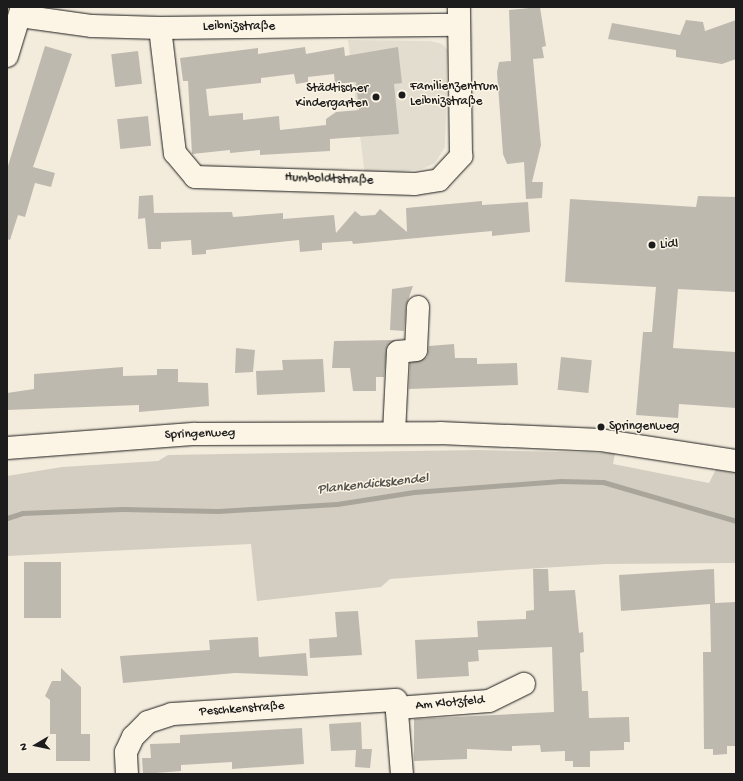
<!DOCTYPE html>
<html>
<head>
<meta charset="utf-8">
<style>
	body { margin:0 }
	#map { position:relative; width:743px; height:781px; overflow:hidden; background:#f3ecdd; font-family:"Gochi Hand",sans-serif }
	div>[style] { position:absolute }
	.built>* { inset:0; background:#e3ddcf }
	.green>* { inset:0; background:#d3cec1 }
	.stream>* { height:5px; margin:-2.5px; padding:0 2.5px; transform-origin:2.5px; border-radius:2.5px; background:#aaa59b }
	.building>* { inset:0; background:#beb9ae; transform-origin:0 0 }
	.roads { filter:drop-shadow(0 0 1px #1c1c1c) drop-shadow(0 0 1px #1c1c1c) }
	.minor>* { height:22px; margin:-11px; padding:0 11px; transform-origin:11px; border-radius:11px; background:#fcf5e5 }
	.dots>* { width:11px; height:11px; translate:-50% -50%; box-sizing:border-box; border:2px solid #fcf5e5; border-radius:50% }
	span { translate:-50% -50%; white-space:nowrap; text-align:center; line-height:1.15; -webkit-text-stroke:3px #fcf5e5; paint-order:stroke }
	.street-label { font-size:13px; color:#1c1c1c }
	.poi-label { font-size:13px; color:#1c1c1c }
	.left { translate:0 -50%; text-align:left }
	.right { translate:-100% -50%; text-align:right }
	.water-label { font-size:14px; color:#55534f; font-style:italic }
	.frame { position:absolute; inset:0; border:8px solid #1c1c1c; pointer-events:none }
	.north { position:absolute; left:16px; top:725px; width:40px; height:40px; -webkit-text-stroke:3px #fcf5e5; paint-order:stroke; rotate:261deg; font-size:11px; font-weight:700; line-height:16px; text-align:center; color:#1c1c1c }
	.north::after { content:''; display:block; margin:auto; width:14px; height:18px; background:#1c1c1c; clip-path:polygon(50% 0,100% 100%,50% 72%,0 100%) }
</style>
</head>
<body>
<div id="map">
	<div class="built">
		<div style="clip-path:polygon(348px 40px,430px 41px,442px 44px,448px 50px,445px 147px,435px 163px,422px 169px,365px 175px)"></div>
	</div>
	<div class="green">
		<div style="clip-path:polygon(478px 450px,615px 453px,613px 464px,709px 483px,716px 469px,736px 474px,736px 563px,606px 564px,508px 570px,390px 579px,381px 587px,257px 601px,251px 544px,7px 556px,7px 476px,62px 467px,158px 461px,168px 455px)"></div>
	</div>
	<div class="stream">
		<div style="left:7px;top:518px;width:16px;rotate:-18deg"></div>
		<div style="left:22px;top:513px;width:100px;rotate:-2.3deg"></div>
		<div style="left:122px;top:509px;width:96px;rotate:1.2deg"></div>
		<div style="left:218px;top:511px;width:119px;rotate:-3.4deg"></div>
		<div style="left:337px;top:504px;width:78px;rotate:-8.9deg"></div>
		<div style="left:414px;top:492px;width:147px;rotate:-4.3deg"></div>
		<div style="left:561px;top:481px;width:42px;rotate:1.4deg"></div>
		<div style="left:603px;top:482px;width:139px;rotate:16.3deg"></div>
	</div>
	<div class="building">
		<div style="clip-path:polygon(540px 7px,546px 46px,542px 47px,544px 58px,533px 59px,541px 145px,532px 182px,543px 182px,542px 198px,526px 199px,524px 162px,507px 164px,503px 154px,497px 72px,499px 62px,511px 61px,509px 10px)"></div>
		<div style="clip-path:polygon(686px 20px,703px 22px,705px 31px,736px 20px,736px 59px,722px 64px,676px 57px,676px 50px,608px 39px,612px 23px,680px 35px)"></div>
		<div style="clip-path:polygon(45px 46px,72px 54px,33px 167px,55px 173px,51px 187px,35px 183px,25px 217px,18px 215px,10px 240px,7px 239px,7px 169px)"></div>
		<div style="clip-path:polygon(evenodd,305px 47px,306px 54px,344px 47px,345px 56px,398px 47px,402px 83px,394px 84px,399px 134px,330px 139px,330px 151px,260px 155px,260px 150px,230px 153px,230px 150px,192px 154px,188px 81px,183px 81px,180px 58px,258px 48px,258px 54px,305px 47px,294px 74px,296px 84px,308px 82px,308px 77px,334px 74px,335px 84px,356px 82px,359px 110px,336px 112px,326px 119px,326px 125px,280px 130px,279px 116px,243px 120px,243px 113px,209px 116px,206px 89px,261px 83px,261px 78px,294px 74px)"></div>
		<div style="left:138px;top:51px;width:33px;height:27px;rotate:83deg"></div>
		<div style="left:148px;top:116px;width:30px;height:31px;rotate:84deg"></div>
		<div style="clip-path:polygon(153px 195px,154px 213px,232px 212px,233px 217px,283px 213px,283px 219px,334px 215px,336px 233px,355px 211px,361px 216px,375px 215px,380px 209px,407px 232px,406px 208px,482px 201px,482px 205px,528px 202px,530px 232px,492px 236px,492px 231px,353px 244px,352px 241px,322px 243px,322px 250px,300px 252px,299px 240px,206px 250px,206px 254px,192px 255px,191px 240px,161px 242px,161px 249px,148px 249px,145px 218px,138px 219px,139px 196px)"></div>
		<div style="clip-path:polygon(698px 196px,736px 197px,736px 292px,678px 289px,673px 348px,736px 352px,736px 408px,679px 404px,678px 418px,636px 415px,643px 332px,652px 332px,656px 287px,565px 282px,570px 199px,696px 207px)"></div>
		<div style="clip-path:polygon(413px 286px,406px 306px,404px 331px,390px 330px,392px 289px)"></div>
		<div style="clip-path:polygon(396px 340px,387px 346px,384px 377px,376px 377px,376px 391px,353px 391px,350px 368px,332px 368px,334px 341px)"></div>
		<div style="clip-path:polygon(454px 344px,455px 358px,477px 358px,477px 364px,517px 363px,518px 385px,409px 389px,410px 363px,427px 357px,429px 346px)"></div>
		<div style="clip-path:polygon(236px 348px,255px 350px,253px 372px,235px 373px)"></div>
		<div style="left:561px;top:357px;width:31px;height:33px;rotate:6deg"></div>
		<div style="clip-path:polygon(323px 359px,325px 392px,257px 395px,256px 371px,283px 370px,282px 360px)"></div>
		<div style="clip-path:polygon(123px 367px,123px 376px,157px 375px,157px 369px,178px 369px,178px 382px,208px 383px,209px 406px,139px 412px,139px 405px,7px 410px,7px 393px,34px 389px,34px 374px)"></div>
		<div style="left:61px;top:562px;width:56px;height:37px;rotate:90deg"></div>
		<div style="clip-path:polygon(533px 569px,548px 569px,549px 591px,575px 590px,579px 633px,583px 632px,584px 652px,580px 653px,582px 691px,588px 691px,589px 718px,629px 717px,630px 742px,624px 742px,624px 750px,590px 751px,590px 767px,573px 767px,573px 761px,565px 761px,565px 751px,541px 752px,540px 745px,512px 746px,512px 751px,467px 749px,467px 759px,414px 761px,414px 719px,554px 712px,552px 647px,478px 650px,479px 661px,468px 662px,469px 676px,417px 679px,415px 640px,478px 637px,477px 621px,526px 619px,526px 611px,534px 610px)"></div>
		<div style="clip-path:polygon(714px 569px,715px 603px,736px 602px,736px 746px,727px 746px,727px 754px,713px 755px,713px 749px,704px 749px,703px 652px,711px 652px,710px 604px,621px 611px,619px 575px)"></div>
		<div style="clip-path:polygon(358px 611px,362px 655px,310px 658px,309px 639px,337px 637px,335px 612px)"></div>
		<div style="clip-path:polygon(258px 637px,259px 657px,306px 653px,308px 676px,235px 673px,123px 683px,120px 656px,210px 650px,209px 640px)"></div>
		<div style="clip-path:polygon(61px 668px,81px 687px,81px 734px,90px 734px,90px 761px,56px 761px,56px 734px,50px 734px,50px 700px,45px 696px,52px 681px,61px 681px)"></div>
		<div style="clip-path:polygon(361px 722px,362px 749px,372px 749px,370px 768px,355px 767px,356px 750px,331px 751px,329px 724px)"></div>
		<div style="clip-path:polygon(302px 728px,304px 764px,232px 769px,232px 762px,181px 765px,181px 771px,143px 774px,142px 758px,151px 758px,150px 744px,180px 743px,180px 735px)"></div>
	</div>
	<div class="roads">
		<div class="minor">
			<div style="left:20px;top:16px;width:73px;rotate:7.9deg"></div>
			<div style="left:92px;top:26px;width:68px;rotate:1.7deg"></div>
			<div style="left:160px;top:28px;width:299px;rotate:-0.6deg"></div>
			<div style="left:160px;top:28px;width:126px;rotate:83.2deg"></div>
			<div style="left:175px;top:153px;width:31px;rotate:50deg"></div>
			<div style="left:195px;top:177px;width:220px;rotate:1.8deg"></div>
			<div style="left:415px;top:184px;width:24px;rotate:-9deg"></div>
			<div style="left:439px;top:180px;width:33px;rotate:-47deg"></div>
			<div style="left:461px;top:156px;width:149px;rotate:-90.8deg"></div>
			<div style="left:7px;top:56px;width:51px;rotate:-73deg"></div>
			<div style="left:394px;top:433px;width:81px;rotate:-87.2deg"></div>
			<div style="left:398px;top:352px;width:18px;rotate:-6deg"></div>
			<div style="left:416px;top:350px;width:43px;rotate:-87.3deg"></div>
			<div style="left:7px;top:448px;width:189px;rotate:-4.3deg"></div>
			<div style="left:195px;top:434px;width:245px;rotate:-0.2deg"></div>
			<div style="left:440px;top:433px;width:160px;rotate:2.5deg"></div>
			<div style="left:600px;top:440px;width:138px;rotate:8.8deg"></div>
			<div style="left:397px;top:708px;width:92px;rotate:-4.4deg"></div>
			<div style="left:489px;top:701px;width:39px;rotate:-26deg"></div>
			<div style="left:127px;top:774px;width:22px;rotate:-93deg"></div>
			<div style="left:126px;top:752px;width:17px;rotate:-65deg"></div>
			<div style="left:133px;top:737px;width:21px;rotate:-45deg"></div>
			<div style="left:148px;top:722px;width:25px;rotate:-18deg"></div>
			<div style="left:172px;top:714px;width:224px;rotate:-3.6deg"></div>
			<div style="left:396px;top:700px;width:74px;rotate:85.4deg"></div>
		</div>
	</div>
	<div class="dots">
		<div style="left:402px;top:95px;background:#1c1c1c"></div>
		<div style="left:376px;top:97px;background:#1c1c1c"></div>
		<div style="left:652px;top:245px;background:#1c1c1c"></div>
		<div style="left:601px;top:427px;background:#1c1c1c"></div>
	</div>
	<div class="street-label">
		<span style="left:239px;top:27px">Leibnizstraße</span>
		<span style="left:329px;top:180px;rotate:2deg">Humboldtstraße</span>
		<span style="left:200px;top:435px;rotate:-2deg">Springenweg</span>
		<span style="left:450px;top:704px;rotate:-5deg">Am Klotzfeld</span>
		<span style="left:242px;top:710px;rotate:-4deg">Peschkenstraße</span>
	</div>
	<div class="poi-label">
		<span class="left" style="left:410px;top:95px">Familienzentrum<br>Leibnizstraße</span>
		<span class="right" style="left:368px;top:97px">Städtischer<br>Kindergarten</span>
		<span class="left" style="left:660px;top:245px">Lidl</span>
		<span class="left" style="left:609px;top:427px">Springenweg</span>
	</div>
	<div class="water-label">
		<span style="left:373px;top:485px;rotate:-6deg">Plankendickskendel</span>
	</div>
	<div class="frame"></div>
	<div class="north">N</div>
</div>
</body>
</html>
